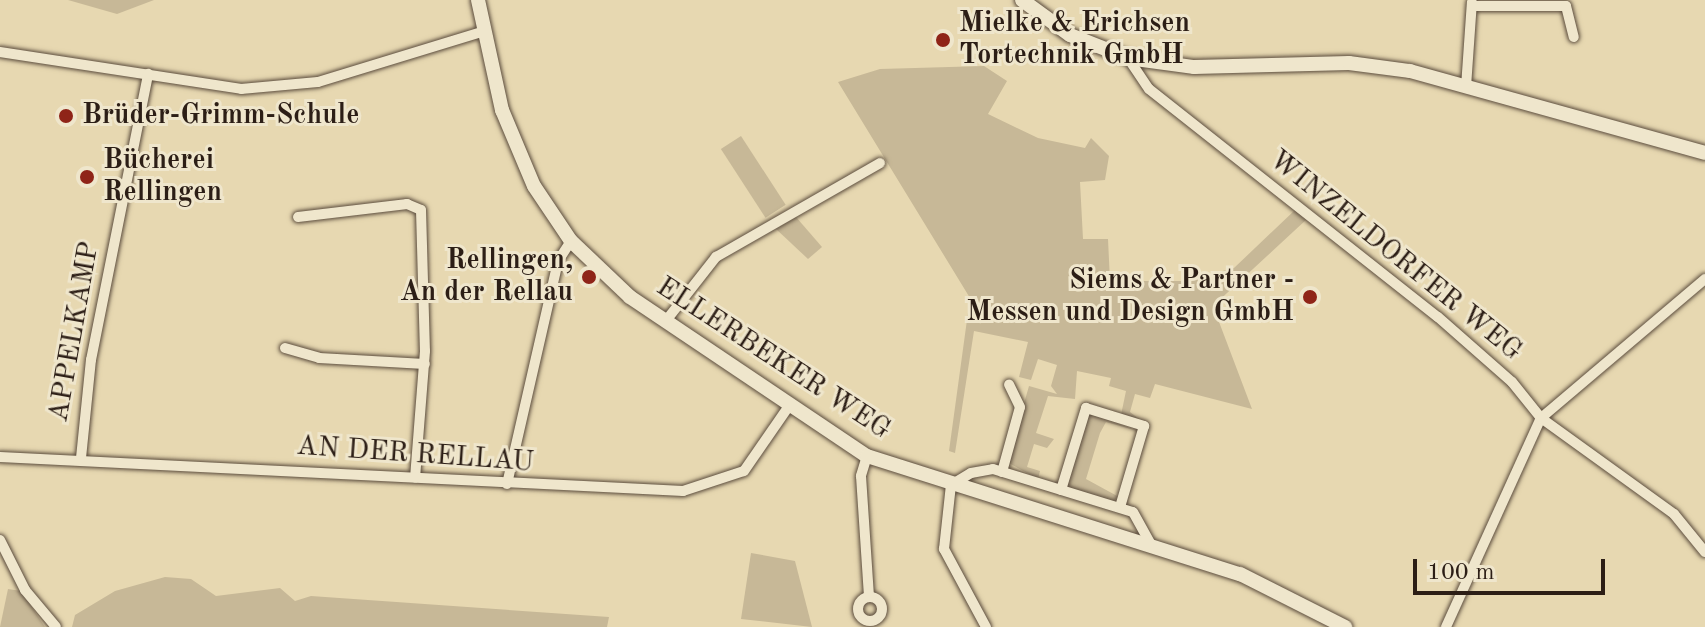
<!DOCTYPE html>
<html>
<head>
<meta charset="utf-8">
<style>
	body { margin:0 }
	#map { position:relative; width:1705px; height:627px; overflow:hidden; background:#e7d8b1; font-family:"Old Standard TT",serif }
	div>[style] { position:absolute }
	.green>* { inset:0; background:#c7b897; transform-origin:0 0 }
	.roads { filter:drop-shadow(0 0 2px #5b4c3d) drop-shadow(0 0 2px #5b4c3d) }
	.street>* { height:10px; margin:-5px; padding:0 5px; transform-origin:5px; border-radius:5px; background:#efe6cc }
	.street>.ring { margin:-5px; padding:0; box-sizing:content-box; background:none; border:10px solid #efe6cc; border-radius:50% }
	.secondary>* { height:14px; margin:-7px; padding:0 7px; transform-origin:7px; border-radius:7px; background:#efe6cc }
	.dots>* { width:22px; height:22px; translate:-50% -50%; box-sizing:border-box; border:4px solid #efe6cc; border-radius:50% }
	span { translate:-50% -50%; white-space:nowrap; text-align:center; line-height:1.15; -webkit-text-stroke:6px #efe6cc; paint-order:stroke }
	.poi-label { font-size:28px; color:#2c1e16; font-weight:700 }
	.left { translate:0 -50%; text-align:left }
	.right { translate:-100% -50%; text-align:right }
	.street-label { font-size:28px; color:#2c1e16 }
	.scale { position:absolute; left:1413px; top:559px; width:192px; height:36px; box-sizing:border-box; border:4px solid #2c1e16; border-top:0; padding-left:10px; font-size:24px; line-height:28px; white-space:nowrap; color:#2c1e16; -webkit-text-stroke:6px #efe6cc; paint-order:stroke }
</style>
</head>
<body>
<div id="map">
	<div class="green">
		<div style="clip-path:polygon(68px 0,154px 0,117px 14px)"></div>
		<div style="clip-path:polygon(984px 66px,1007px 81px,988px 114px,1038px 138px,1085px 148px,1091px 138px,1109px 156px,1105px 180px,1080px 182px,1083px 239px,1108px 239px,1110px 281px,1185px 281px,1234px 268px,1295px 210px,1307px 219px,1213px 306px,1252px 409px,1155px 384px,1150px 398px,1135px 394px,1130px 412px,1143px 422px,1121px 415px,1126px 391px,1109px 386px,1111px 378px,1077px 371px,1075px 399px,1048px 396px,1036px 433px,1054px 439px,1047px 448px,1034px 444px,1027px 467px,1040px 471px,1038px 479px,1007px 462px,1029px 386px,1057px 394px,1051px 386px,1057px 365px,1038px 359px,1031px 380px,1019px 377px,1028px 342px,974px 331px,955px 453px,949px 451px,970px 298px,838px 82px,880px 69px)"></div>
		<div style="left:741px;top:136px;width:82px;height:24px;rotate:57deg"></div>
		<div style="clip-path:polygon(796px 217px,822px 247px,808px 259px,776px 229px)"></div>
		<div style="clip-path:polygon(1090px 413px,1138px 431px,1106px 422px,1100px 433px,1086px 479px,1119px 497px,1111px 502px,1070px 489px,1067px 481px)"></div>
		<div style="clip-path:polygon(751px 553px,795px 561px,812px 627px,741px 619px)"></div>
		<div style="clip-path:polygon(165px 577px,191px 579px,216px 596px,280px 588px,295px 601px,311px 596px,609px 617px,607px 627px,72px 627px,75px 615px,115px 591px)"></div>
		<div style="clip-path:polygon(8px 589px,21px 591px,45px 627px,0 627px)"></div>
	</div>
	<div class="roads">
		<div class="street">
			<div style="left:1472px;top:6px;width:94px"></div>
			<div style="left:1566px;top:6px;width:32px;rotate:76deg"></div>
			<div style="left:0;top:52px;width:244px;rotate:8.7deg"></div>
			<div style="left:241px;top:89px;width:77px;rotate:-5.2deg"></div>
			<div style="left:318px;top:82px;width:171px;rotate:-17deg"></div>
			<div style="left:1128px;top:58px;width:37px;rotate:56deg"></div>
			<div style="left:1149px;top:89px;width:368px;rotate:38.3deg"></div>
			<div style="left:1438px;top:317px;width:98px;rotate:41.3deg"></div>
			<div style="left:1512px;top:382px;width:46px;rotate:51.1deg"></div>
			<div style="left:1541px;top:418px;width:164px;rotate:35.8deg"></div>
			<div style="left:1674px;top:514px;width:49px;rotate:50.8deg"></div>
			<div style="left:1466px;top:87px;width:85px;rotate:-86deg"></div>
			<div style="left:298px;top:217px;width:110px;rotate:-6.8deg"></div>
			<div style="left:407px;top:204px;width:15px;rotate:23deg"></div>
			<div style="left:421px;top:210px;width:141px;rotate:88.4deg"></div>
			<div style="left:425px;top:351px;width:127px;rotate:94.5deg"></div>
			<div style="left:665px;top:322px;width:83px;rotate:-51.9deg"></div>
			<div style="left:716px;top:257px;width:189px;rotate:-29.8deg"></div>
			<div style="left:285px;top:348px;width:35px;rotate:16deg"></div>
			<div style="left:319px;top:358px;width:106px;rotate:3.2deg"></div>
			<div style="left:867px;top:456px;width:21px;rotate:107deg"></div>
			<div style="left:861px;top:476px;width:121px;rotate:86.2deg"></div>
			<div style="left:0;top:457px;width:684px;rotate:2.85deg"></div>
			<div style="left:683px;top:491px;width:64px;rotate:-18.2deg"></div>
			<div style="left:744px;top:471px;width:79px;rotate:-55.3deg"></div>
			<div style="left:81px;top:458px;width:99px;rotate:-84.2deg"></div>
			<div style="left:91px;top:360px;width:292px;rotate:-78.7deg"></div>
			<div style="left:1002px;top:472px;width:67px;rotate:-74.5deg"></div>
			<div style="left:1020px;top:407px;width:25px;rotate:-116deg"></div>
			<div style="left:507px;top:484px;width:229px;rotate:-77.1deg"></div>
			<div style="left:558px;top:261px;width:24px;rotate:-57deg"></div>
			<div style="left:1061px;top:490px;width:86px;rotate:-73deg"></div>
			<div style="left:1086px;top:408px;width:61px;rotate:17.2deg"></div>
			<div style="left:1144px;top:426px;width:84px;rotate:106.5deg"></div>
			<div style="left:0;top:540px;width:56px;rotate:63.4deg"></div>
			<div style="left:25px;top:590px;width:48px;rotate:50deg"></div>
			<div class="ring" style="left:858px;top:597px;width:14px;height:14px"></div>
			<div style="left:986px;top:627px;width:89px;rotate:-118.3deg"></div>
			<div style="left:944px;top:549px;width:64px;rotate:-83.8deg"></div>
			<div style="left:951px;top:485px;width:23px;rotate:-31deg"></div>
			<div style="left:971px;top:473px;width:22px;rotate:-10deg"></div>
			<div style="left:993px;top:469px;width:146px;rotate:17.1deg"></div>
			<div style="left:1133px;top:512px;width:39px;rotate:61deg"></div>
			<div style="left:1446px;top:627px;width:230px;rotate:-65.6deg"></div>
			<div style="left:1541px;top:418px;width:215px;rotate:-40.3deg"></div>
		</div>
		<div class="secondary">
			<div style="left:478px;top:0;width:113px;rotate:77.7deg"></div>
			<div style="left:502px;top:110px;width:82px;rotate:67.2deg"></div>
			<div style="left:534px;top:186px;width:66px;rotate:56.1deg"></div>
			<div style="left:571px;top:241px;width:81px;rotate:43.5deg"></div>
			<div style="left:630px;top:297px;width:285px;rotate:33.9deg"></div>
			<div style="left:867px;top:456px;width:391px;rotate:17.6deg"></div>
			<div style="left:1240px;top:574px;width:118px;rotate:26.8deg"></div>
			<div style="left:1022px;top:0;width:59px;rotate:36.1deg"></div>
			<div style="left:1070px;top:35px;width:62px;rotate:21.6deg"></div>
			<div style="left:1128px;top:58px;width:67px;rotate:7.8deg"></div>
			<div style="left:1194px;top:67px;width:155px;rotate:-1.5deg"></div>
			<div style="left:1349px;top:63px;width:62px;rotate:7.5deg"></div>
			<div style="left:1410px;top:71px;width:306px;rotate:15.5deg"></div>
		</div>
	</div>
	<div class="dots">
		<div style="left:943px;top:40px;background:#8f2418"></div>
		<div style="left:66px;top:116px;background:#8f2418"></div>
		<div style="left:87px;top:177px;background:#8f2418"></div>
		<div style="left:589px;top:277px;background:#8f2418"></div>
		<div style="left:1310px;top:297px;background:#8f2418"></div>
	</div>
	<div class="poi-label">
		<span class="left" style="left:959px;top:40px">Mielke &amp; Erichsen<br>Tortechnik GmbH</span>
		<span class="left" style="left:82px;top:116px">Brüder-Grimm-Schule</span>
		<span class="left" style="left:103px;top:177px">Bücherei<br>Rellingen</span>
		<span class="right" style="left:573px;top:277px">Rellingen,<br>An der Rellau</span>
		<span class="right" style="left:1294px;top:297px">Siems &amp; Partner -<br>Messen und Design GmbH</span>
	</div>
	<div class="street-label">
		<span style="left:1395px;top:256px;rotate:39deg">WINZELDORFER WEG</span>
		<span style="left:75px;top:332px;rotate:-80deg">APPELKAMP</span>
		<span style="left:773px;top:359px;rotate:33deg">ELLERBEKER WEG</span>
		<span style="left:415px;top:455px;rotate:4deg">AN DER RELLAU</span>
	</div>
	<div class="scale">100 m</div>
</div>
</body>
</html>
